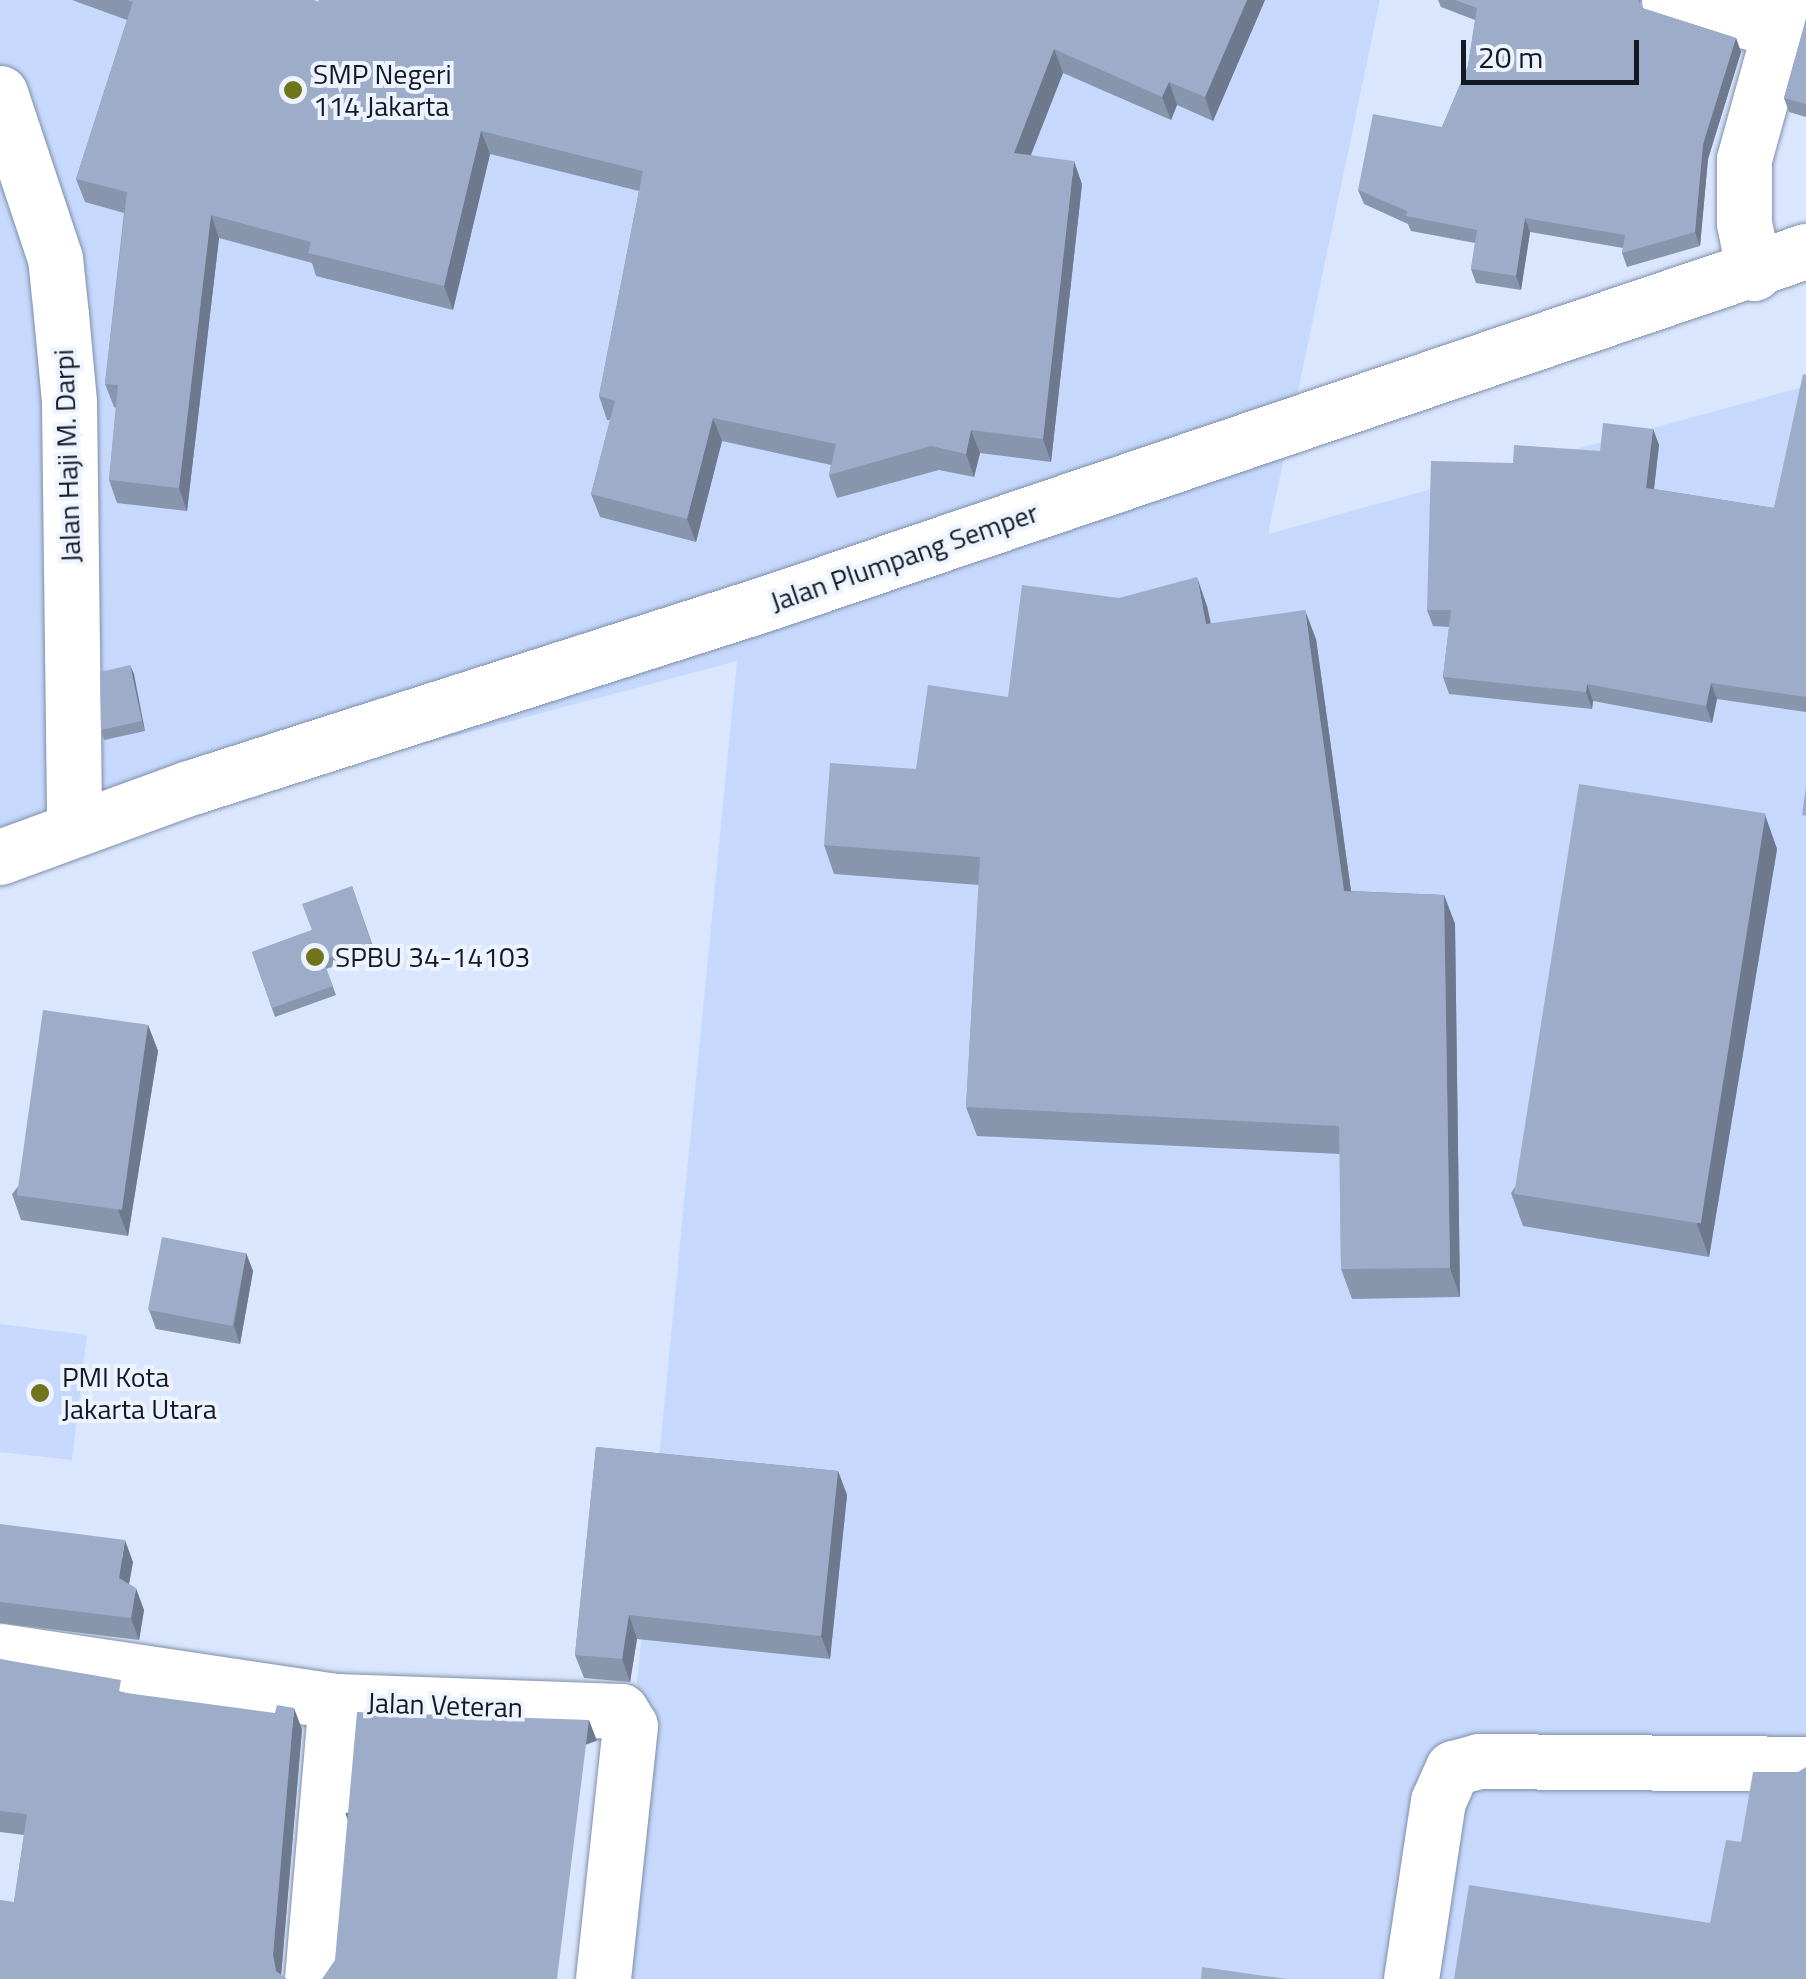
<!DOCTYPE html>
<html>
<head>
<meta charset="utf-8">
<style>
	body { margin:0 }
	#map { position:relative; width:1806px; height:1979px; overflow:hidden; background:#d9e6fe; font-family:"Titillium Web",sans-serif }
	div>[style] { position:absolute }
	.built>* { inset:0; background:#c6d9fd }
	.roads { filter:drop-shadow(0 0 2px #808fa9) drop-shadow(0 0 2px #808fa9) }
	.minor>* { height:55px; margin:-27.5px; padding:0 27.5px; transform-origin:27.5px; border-radius:27.5px; background:#fff }
	.secondary>* { height:55px; margin:-27.5px; padding:0 27.5px; transform-origin:27.5px; border-radius:27.5px; background:#fff }
	.wall>* { inset:0; background:#8795ad }
	.shaded-wall>* { inset:0; background:#6e798d; transform-origin:0 0 }
	.building>* { inset:0; background:#9dadc9; transform-origin:0 0 }
	.dots>* { width:28px; height:28px; translate:-50% -50%; box-sizing:border-box; border:5px solid #edf3ff; border-radius:50% }
	span { translate:-50% -50%; white-space:nowrap; text-align:center; line-height:1.15; -webkit-text-stroke:8px #edf3ff; paint-order:stroke }
	.poi-label { font-size:28px; color:#141a24 }
	.left { translate:0 -50%; text-align:left }
	.street-label { font-size:28px; color:#141a24 }
	.scale { position:absolute; left:1461px; top:40px; width:178px; height:45px; box-sizing:border-box; border:5px solid #141a24; border-top:0; padding-left:12px; font-size:30px; line-height:35px; white-space:nowrap; color:#141a24; -webkit-text-stroke:8px #edf3ff; paint-order:stroke }
</style>
</head>
<body>
<div id="map">
	<div class="built">
		<div style="clip-path:polygon(0 0,1380px 0,1268px 534px,1806px 386px,1806px 1979px,608px 1979px,737px 661px,0 857px)"></div>
		<div style="clip-path:polygon(0 1324px,87px 1335px,72px 1460px,0 1452px)"></div>
	</div>
	<div class="roads">
		<div class="minor">
			<div style="left:1669px;top:0;width:114px;rotate:15.3deg"></div>
			<div style="left:0;top:93px;width:174px;rotate:71.6deg"></div>
			<div style="left:55px;top:258px;width:57px;rotate:84deg"></div>
			<div style="left:61px;top:315px;width:87px;rotate:84.7deg"></div>
			<div style="left:69px;top:402px;width:425px;rotate:89.3deg"></div>
			<div style="left:1754px;top:273px;width:51px;rotate:-101.3deg"></div>
			<div style="left:1744px;top:223px;width:64px;rotate:-90deg"></div>
			<div style="left:1744px;top:159px;width:165px;rotate:-74.5deg"></div>
			<div style="left:0;top:1651px;width:340px;rotate:8.5deg"></div>
			<div style="left:336px;top:1701px;width:285px;rotate:2deg"></div>
			<div style="left:621px;top:1711px;width:17px;rotate:59deg"></div>
			<div style="left:630px;top:1726px;width:254px;rotate:96.1deg"></div>
			<div style="left:312px;top:1979px;width:279px;rotate:-85.1deg"></div>
			<div style="left:1411px;top:1979px;width:180px;rotate:-81.4deg"></div>
			<div style="left:1438px;top:1801px;width:36px;rotate:-66deg"></div>
			<div style="left:1453px;top:1768px;width:27px;rotate:-15deg"></div>
			<div style="left:1479px;top:1761px;width:327px;rotate:0.5deg"></div>
		</div>
		<div class="secondary">
			<div style="left:0;top:857px;width:201px;rotate:-20.1deg"></div>
			<div style="left:189px;top:788px;width:607px;rotate:-17.75deg"></div>
			<div style="left:767px;top:603px;width:1097px;rotate:-18.72deg"></div>
		</div>
	</div>
	<div class="wall">
		<div style="clip-path:polygon(72px 0,313px 0,318px 2px,1265px 0,1213px 121px,1177px 105px,1171px 120px,1063px 73px,1031px 155px,1082px 184px,1051px 462px,980px 453px,974px 477px,939px 470px,837px 498px,829px 475px,831px 465px,722px 441px,696px 542px,600px 517px,591px 494px,610px 420px,607px 420px,599px 396px,639px 191px,490px 154px,453px 310px,316px 276px,312px 263px,219px 238px,187px 511px,117px 503px,109px 480px,116px 408px,114px 407px,105px 384px,124px 213px,85px 202px,76px 179px,127px 20px)"></div>
		<div style="clip-path:polygon(1438px 0,1641px 0,1640px 4px,1642px 8px,1736px 38px,1741px 52px,1708px 159px,1700px 246px,1627px 267px,1622px 253px,1623px 248px,1530px 232px,1521px 290px,1476px 283px,1471px 269px,1475px 243px,1411px 231px,1408px 224px,1364px 204px,1358px 190px,1442px 127px,1468px 66px,1475px 20px,1441px 7px)"></div>
		<div style="clip-path:polygon(1806px 19px,1806px 117px,1789px 112px,1784px 98px)"></div>
		<div style="clip-path:polygon(1806px 375px,1806px 712px,1717px 699px,1712px 723px,1593px 701px,1592px 709px,1449px 694px,1443px 677px,1449px 627px,1433px 626px,1427px 610px,1513px 463px,1600px 451px,1653px 429px,1659px 445px,1654px 489px,1774px 508px)"></div>
		<div style="clip-path:polygon(1119px 598px,1207px 606px,1211px 623px,1316px 639px,1351px 891px,1444px 895px,1455px 924px,1460px 1297px,1352px 1299px,1341px 1269px,1340px 1154px,977px 1136px,966px 1107px,979px 885px,834px 874px,824px 845px,916px 769px,1008px 697px)"></div>
		<div style="clip-path:polygon(130px 665px,145px 731px,104px 740px,101px 730px)"></div>
		<div style="clip-path:polygon(1765px 815px,1777px 849px,1709px 1257px,1523px 1226px,1511px 1193px)"></div>
		<div style="clip-path:polygon(352px 886px,375px 952px,326px 969px,336px 995px,275px 1017px,252px 952px,312px 930px)"></div>
		<div style="clip-path:polygon(148px 1025px,158px 1051px,128px 1236px,21px 1220px,12px 1194px)"></div>
		<div style="clip-path:polygon(246px 1253px,253px 1271px,240px 1344px,156px 1329px,149px 1310px)"></div>
		<div style="clip-path:polygon(596px 1447px,838px 1471px,847px 1495px,830px 1659px,637px 1639px,630px 1682px,584px 1678px,575px 1655px)"></div>
		<div style="clip-path:polygon(0 1524px,133px 1562px,129px 1584px,144px 1610px,139px 1640px,0 1623px)"></div>
		<div style="clip-path:polygon(0 1659px,126px 1693px,302px 1729px,281px 1975px,14px 1902px,24px 1835px,0 1832px)"></div>
	</div>
	<div class="shaded-wall">
		<div style="clip-path:polygon(1247px 0,1265px 0,1213px 121px,1205px 97px)"></div>
		<div style="clip-path:polygon(1736px 38px,1741px 52px,1708px 159px,1700px 246px,1695px 232px,1703px 144px)"></div>
		<div style="clip-path:polygon(1054px 49px,1063px 73px,1022px 177px,1014px 153px)"></div>
		<div style="clip-path:polygon(1169px 82px,1177px 105px,1171px 120px,1162px 97px)"></div>
		<div style="clip-path:polygon(481px 131px,490px 154px,453px 310px,444px 286px)"></div>
		<div style="clip-path:polygon(1074px 161px,1082px 184px,1051px 462px,1043px 439px)"></div>
		<div style="clip-path:polygon(211px 215px,219px 238px,187px 511px,179px 488px)"></div>
		<div style="clip-path:polygon(1525px 218px,1530px 232px,1521px 290px,1516px 276px)"></div>
		<div style="clip-path:polygon(713px 418px,722px 441px,696px 542px,687px 519px)"></div>
		<div style="clip-path:polygon(1653px 429px,1659px 445px,1652px 505px,1646px 488px)"></div>
		<div style="clip-path:polygon(971px 430px,980px 453px,974px 477px,966px 454px)"></div>
		<div style="clip-path:polygon(1197px 577px,1207px 606px,1216px 653px,1206px 624px)"></div>
		<div style="clip-path:polygon(1305px 610px,1316px 639px,1355px 920px,1344px 891px)"></div>
		<div style="clip-path:polygon(130px 665px,134px 674px,145px 731px,142px 721px)"></div>
		<div style="clip-path:polygon(1711px 683px,1717px 699px,1712px 723px,1706px 706px)"></div>
		<div style="clip-path:polygon(1587px 684px,1593px 701px,1592px 709px,1586px 692px)"></div>
		<div style="clip-path:polygon(1765px 815px,1777px 849px,1709px 1257px,1697px 1224px)"></div>
		<div style="clip-path:polygon(1444px 895px,1455px 924px,1460px 1297px,1450px 1268px)"></div>
		<div style="clip-path:polygon(148px 1025px,158px 1051px,128px 1236px,118px 1210px)"></div>
		<div style="clip-path:polygon(246px 1253px,253px 1271px,240px 1344px,234px 1326px)"></div>
		<div style="clip-path:polygon(838px 1471px,847px 1495px,830px 1659px,821px 1636px)"></div>
		<div style="clip-path:polygon(125px 1540px,133px 1562px,126px 1600px,119px 1578px)"></div>
		<div style="clip-path:polygon(136px 1588px,144px 1610px,139px 1640px,131px 1618px)"></div>
		<div style="clip-path:polygon(629px 1615px,637px 1639px,630px 1682px,622px 1659px)"></div>
		<div style="clip-path:polygon(294px 1708px,302px 1729px,281px 1976px,276px 1971px,273px 1955px)"></div>
		<div style="left:589px;top:1720px;width:22px;height:261px;rotate:69deg"></div>
	</div>
	<div class="building">
		<div style="clip-path:polygon(128px 0,313px 0,318px 2px,319px 0,1247px 0,1205px 97px,1169px 82px,1162px 97px,1054px 49px,1014px 153px,1074px 161px,1043px 439px,971px 430px,966px 454px,931px 446px,829px 475px,836px 444px,713px 418px,687px 519px,591px 494px,615px 401px,599px 396px,643px 171px,481px 131px,444px 286px,308px 253px,311px 242px,211px 215px,179px 488px,109px 480px,118px 385px,105px 384px,127px 192px,76px 179px,133px 2px)"></div>
		<div style="clip-path:polygon(1455px 0,1638px 0,1642px 8px,1736px 38px,1703px 144px,1695px 232px,1622px 253px,1625px 235px,1525px 218px,1516px 276px,1471px 269px,1477px 230px,1406px 216px,1407px 211px,1358px 190px,1373px 114px,1442px 127px,1468px 66px,1477px 8px)"></div>
		<div style="clip-path:polygon(1806px 19px,1806px 104px,1784px 98px)"></div>
		<div style="clip-path:polygon(1803px 374px,1806px 375px,1806px 697px,1711px 683px,1706px 706px,1587px 684px,1586px 692px,1443px 677px,1451px 610px,1427px 610px,1431px 461px,1513px 463px,1514px 445px,1600px 451px,1603px 423px,1653px 429px,1646px 488px,1774px 508px)"></div>
		<div style="clip-path:polygon(1197px 577px,1206px 624px,1305px 610px,1344px 891px,1444px 895px,1450px 1268px,1341px 1269px,1339px 1126px,966px 1107px,980px 857px,824px 845px,830px 763px,916px 769px,928px 685px,1008px 697px,1022px 585px,1119px 598px)"></div>
		<div style="clip-path:polygon(130px 665px,142px 721px,101px 730px,100px 672px)"></div>
		<div style="left:1579px;top:784px;width:189px;height:415px;rotate:9deg"></div>
		<div style="clip-path:polygon(1806px 786px,1806px 816px,1802px 815px)"></div>
		<div style="clip-path:polygon(352px 886px,371px 943px,323px 960px,333px 986px,272px 1008px,252px 952px,312px 930px,302px 904px)"></div>
		<div style="left:43px;top:1010px;width:106px;height:187px;rotate:8deg"></div>
		<div style="left:162px;top:1237px;width:86px;height:74px;rotate:11deg"></div>
		<div style="clip-path:polygon(596px 1447px,838px 1471px,821px 1636px,629px 1615px,622px 1659px,575px 1655px)"></div>
		<div style="clip-path:polygon(0 1524px,125px 1540px,119px 1578px,136px 1588px,131px 1618px,0 1602px)"></div>
		<div style="clip-path:polygon(0 1659px,121px 1680px,119px 1692px,275px 1713px,277px 1705px,294px 1708px,273px 1955px,276px 1971px,287px 1979px,0 1979px,0 1900px,14px 1902px,27px 1814px,0 1811px)"></div>
		<div style="clip-path:polygon(357px 1712px,589px 1720px,557px 1979px,322px 1979px,335px 1960px)"></div>
		<div style="clip-path:polygon(1806px 1767px,1806px 1979px,1454px 1979px,1469px 1885px,1710px 1923px,1726px 1840px,1741px 1842px,1753px 1772px,1798px 1772px)"></div>
		<div style="clip-path:polygon(1202px 1967px,1287px 1979px,1201px 1979px)"></div>
	</div>
	<div class="dots">
		<div style="left:293px;top:90px;background:#70741c"></div>
		<div style="left:315px;top:957px;background:#70741c"></div>
		<div style="left:40px;top:1393px;background:#70741c"></div>
	</div>
	<div class="poi-label">
		<span class="left" style="left:313px;top:90px">SMP Negeri<br>114 Jakarta</span>
		<span class="left" style="left:335px;top:957px">SPBU 34-14103</span>
		<span class="left" style="left:62px;top:1393px">PMI Kota<br>Jakarta Utara</span>
	</div>
	<div class="street-label">
		<span style="left:67px;top:456px;rotate:-92deg">Jalan Haji M. Darpi</span>
		<span style="left:904px;top:557px;rotate:-19deg">Jalan Plumpang Semper</span>
		<span style="left:445px;top:1705px;rotate:2deg">Jalan Veteran</span>
	</div>
	<div class="scale">20 m</div>
</div>
</body>
</html>
